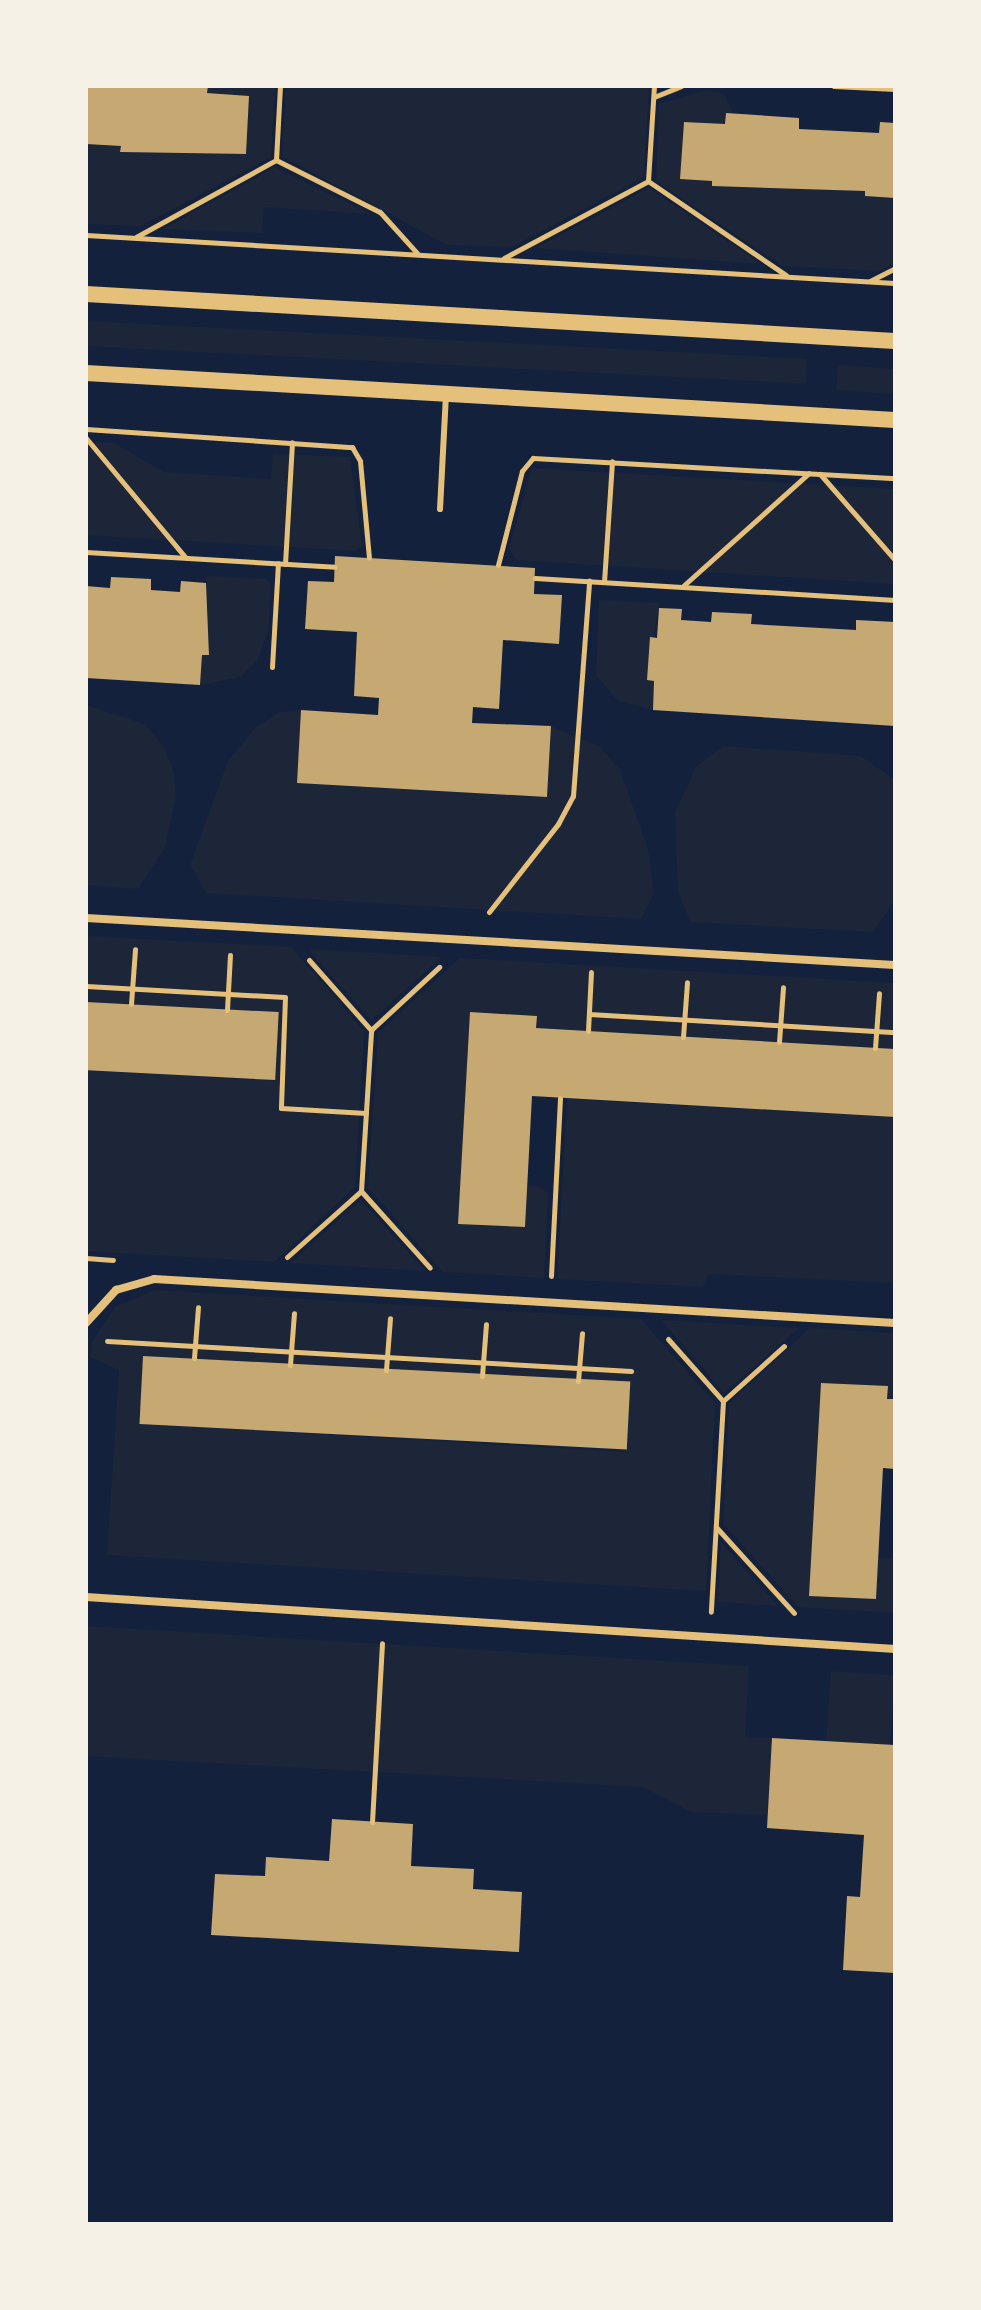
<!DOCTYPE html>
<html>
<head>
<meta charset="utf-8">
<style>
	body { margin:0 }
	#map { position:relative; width:981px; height:2310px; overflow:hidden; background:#14213d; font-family:Manrope,sans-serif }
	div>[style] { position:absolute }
	.green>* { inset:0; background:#1d2539; transform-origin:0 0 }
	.building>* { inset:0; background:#c6a872; transform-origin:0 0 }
	.path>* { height:5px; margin:-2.5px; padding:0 2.5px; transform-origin:2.5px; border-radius:2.5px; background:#e5c07b }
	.service>* { height:6px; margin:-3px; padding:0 3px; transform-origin:3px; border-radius:3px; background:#e5c07b }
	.minor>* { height:8px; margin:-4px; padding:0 4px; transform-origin:4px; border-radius:4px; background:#e5c07b }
	.secondary>* { height:16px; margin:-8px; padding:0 8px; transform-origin:8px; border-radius:8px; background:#e5c07b }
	span { translate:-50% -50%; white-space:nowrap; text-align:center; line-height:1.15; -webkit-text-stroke:7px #f6f1e7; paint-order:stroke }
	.frame { position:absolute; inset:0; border:88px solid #f6f1e7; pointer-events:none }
</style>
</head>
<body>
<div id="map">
	<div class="green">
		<div style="clip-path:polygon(208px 86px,275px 86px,271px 157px,141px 226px,86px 224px,86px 144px,121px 146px,121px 152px,245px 154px,249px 96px,207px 93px)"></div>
		<div style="clip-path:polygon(286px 86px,649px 86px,644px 177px,512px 247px,447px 245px,282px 156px)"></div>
		<div style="clip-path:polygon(703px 91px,724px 93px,733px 114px,726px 113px,725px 124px,684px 122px,681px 179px,712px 181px,712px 186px,865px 191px,866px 196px,895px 198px,895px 263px,880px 271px,783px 266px,656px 181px,659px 104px)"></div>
		<div style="clip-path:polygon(275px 167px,370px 214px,264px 207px,262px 233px,164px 229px)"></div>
		<div style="clip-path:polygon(649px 188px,761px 264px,536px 248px)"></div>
		<div style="left:86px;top:321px;width:722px;height:25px;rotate:3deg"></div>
		<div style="left:838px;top:365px;width:57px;height:25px;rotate:4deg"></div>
		<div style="clip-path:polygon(86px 441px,114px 443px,164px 472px,271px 479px,273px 454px,350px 457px,362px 547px,356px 551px,86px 535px)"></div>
		<div style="clip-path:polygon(532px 468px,895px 489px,895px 584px,516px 560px,509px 548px)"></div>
		<div style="clip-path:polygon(206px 576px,266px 579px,271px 585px,268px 633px,257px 661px,240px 677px,200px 685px,202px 655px,209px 655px)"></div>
		<div style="clip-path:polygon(599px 600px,659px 603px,647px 679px,654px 681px,653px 710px,618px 701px,596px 675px)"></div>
		<div style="clip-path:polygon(86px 705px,145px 724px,164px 747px,174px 772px,176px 796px,165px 847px,138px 889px,86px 885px)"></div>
		<div style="clip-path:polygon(301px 710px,297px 783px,547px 797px,551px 726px,600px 747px,620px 770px,648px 849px,654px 892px,641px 919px,206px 893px,190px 865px,228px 761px,256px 727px,280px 712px)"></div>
		<div style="clip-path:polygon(723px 746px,861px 756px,895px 780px,895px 900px,873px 932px,690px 922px,678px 891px,675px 812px,696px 767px)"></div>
		<div style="clip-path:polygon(86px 936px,291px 947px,364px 1031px,355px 1187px,274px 1262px,86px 1251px,86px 1070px,274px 1081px,279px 1013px,86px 1002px)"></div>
		<div style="clip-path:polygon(308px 949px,442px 957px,371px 1020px)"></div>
		<div style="clip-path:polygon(460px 958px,895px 983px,895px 1049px,536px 1028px,536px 1016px,470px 1012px,458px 1223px,525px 1227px,527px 1186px,538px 1186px,548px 1193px,544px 1278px,443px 1272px,368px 1188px,378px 1033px)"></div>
		<div style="clip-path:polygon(567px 1099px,895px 1117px,895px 1283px,709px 1274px,702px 1287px,557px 1279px)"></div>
		<div style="clip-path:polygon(361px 1200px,425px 1271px,291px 1263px)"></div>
		<div style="clip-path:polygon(evenodd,154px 1290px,641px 1319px,715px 1403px,706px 1591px,107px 1555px,119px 1370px,90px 1357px,92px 1342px,115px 1307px,154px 1290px,143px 1356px,629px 1384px,626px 1452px,139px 1424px,143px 1356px)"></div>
		<div style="clip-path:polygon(661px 1320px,799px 1328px,724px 1393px)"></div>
		<div style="clip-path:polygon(810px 1328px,895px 1333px,895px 1399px,887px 1399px,888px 1386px,822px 1383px,875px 1599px,878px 1558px,895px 1558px,895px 1613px,798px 1607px,723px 1523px,729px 1404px)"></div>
		<div style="clip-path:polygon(721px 1542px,778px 1606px,718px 1602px)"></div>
		<div style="clip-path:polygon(86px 1626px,749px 1666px,745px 1737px,772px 1738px,767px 1815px,691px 1812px,643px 1787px,86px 1756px)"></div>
		<div style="left:831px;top:1671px;width:64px;height:71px;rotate:4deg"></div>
	</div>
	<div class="building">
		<div style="clip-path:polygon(86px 86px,208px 86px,207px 93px,249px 96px,246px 154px,120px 152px,121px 146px,86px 144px)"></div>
		<div style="clip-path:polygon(726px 113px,799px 118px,799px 129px,879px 133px,880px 122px,895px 123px,895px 198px,865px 196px,865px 191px,712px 186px,712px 181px,680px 179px,684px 122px,725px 124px)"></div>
		<div style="clip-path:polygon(335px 556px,535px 568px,534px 594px,562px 595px,559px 644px,503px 640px,499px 709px,473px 707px,472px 723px,551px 726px,547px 797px,297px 783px,301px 710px,378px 715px,379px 698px,354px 696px,357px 632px,305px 629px,308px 581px,334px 582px)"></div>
		<div style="clip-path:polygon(111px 577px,151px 579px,151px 590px,180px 592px,181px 581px,206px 583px,209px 655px,202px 655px,200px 685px,86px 678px,86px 586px,110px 588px)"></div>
		<div style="clip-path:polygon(659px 608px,682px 609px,681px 620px,711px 622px,712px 612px,752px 614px,751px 624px,856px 630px,856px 620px,895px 622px,895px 726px,653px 710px,654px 681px,647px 680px,650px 637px,657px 638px)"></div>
		<div style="left:86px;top:1002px;width:193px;height:68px;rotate:3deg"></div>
		<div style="clip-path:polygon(470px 1012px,537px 1016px,536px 1028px,895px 1049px,895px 1117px,532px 1096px,525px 1227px,458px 1224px)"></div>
		<div style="left:143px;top:1356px;width:488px;height:68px;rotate:3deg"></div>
		<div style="clip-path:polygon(821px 1383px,888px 1386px,887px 1399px,895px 1399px,895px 1469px,883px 1468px,876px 1599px,809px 1596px)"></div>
		<div style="clip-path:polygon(772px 1738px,895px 1745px,895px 1973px,843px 1970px,847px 1896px,860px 1897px,864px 1835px,767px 1828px)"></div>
		<div style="clip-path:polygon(332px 1819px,413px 1824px,411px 1866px,474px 1869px,473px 1889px,522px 1892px,519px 1952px,211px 1935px,215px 1874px,265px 1876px,266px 1857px,329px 1861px)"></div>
	</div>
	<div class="path">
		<div style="left:834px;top:86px;width:61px;rotate:2.8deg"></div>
		<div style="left:654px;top:97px;width:29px;rotate:-22deg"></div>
		<div style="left:276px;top:160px;width:116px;rotate:26.6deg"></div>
		<div style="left:380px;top:212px;width:55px;rotate:47.9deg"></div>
		<div style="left:276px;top:160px;width:74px;rotate:-86.9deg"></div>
		<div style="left:648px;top:181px;width:167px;rotate:34.3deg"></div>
		<div style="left:648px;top:181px;width:95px;rotate:-86.4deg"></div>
		<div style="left:86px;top:235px;width:810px;rotate:3.4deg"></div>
		<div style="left:136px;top:237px;width:160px;rotate:-28.8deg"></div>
		<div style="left:504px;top:258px;width:163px;rotate:-28.1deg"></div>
		<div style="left:870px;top:281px;width:28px;rotate:-27deg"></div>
		<div style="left:86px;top:429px;width:267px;rotate:3.9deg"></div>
		<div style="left:352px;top:447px;width:16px;rotate:60deg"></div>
		<div style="left:360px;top:461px;width:97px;rotate:84.7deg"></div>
		<div style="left:86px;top:438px;width:155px;rotate:50.2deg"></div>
		<div style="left:820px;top:474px;width:114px;rotate:48.9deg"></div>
		<div style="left:86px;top:552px;width:249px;rotate:3.4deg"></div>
		<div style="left:285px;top:564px;width:122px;rotate:-86.7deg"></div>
		<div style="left:498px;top:565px;width:97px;rotate:-75.7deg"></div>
		<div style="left:522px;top:471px;width:17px;rotate:-50deg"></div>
		<div style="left:533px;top:458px;width:363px;rotate:3.2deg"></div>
		<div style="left:535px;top:578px;width:361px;rotate:3.5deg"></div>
		<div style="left:604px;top:582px;width:121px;rotate:-86.2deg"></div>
		<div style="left:683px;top:586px;width:169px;rotate:-41.9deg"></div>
		<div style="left:272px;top:667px;width:104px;rotate:-86.7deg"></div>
		<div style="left:489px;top:912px;width:112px;rotate:-51.9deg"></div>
		<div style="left:558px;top:824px;width:32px;rotate:-62deg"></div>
		<div style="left:573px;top:796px;width:216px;rotate:-85.7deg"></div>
		<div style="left:309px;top:960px;width:94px;rotate:48.5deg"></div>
		<div style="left:86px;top:986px;width:199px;rotate:3.2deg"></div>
		<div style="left:285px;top:997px;width:111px;rotate:92.1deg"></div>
		<div style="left:281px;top:1108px;width:85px;rotate:3.4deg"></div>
		<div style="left:131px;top:1004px;width:55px;rotate:-85.8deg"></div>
		<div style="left:227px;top:1010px;width:55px;rotate:-86.9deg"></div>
		<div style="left:589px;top:1014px;width:307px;rotate:3.4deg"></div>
		<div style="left:588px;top:1031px;width:59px;rotate:-87.1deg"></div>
		<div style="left:683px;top:1037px;width:55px;rotate:-85.8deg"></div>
		<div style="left:779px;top:1042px;width:55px;rotate:-85.8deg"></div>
		<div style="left:875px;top:1048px;width:55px;rotate:-85.8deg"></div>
		<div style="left:361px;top:1191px;width:103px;rotate:48.1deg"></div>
		<div style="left:287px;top:1257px;width:99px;rotate:-41.7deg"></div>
		<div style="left:361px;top:1191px;width:161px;rotate:-86.4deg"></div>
		<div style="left:371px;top:1030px;width:93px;rotate:-42.8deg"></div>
		<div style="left:86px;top:1258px;width:27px;rotate:4deg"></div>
		<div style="left:551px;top:1276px;width:178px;rotate:-87.1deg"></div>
		<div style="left:668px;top:1339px;width:83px;rotate:48.4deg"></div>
		<div style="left:723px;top:1401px;width:211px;rotate:93.3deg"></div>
		<div style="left:107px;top:1341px;width:525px;rotate:3.28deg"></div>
		<div style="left:194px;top:1358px;width:51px;rotate:-85.5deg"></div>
		<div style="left:290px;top:1365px;width:52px;rotate:-85.6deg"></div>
		<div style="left:386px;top:1370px;width:52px;rotate:-85.6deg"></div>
		<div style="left:482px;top:1376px;width:52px;rotate:-85.6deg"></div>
		<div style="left:578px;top:1381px;width:48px;rotate:-85.2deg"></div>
		<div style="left:723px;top:1401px;width:82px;rotate:-42deg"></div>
		<div style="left:716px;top:1527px;width:116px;rotate:47.8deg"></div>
		<div style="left:372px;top:1822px;width:179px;rotate:-86.8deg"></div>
	</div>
	<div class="service">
		<div style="left:440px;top:509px;width:114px;rotate:-87deg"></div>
	</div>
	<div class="minor">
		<div style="left:86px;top:918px;width:810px;rotate:3.32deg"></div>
		<div style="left:86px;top:1323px;width:45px;rotate:-47.7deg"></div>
		<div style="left:116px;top:1290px;width:40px;rotate:-16deg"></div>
		<div style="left:154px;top:1279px;width:742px;rotate:3.4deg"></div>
		<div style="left:86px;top:1597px;width:811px;rotate:3.68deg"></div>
	</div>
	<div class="secondary">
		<div style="left:86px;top:294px;width:810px;rotate:3.32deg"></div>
		<div style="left:86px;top:373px;width:810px;rotate:3.32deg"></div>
	</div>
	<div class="frame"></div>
</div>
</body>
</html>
